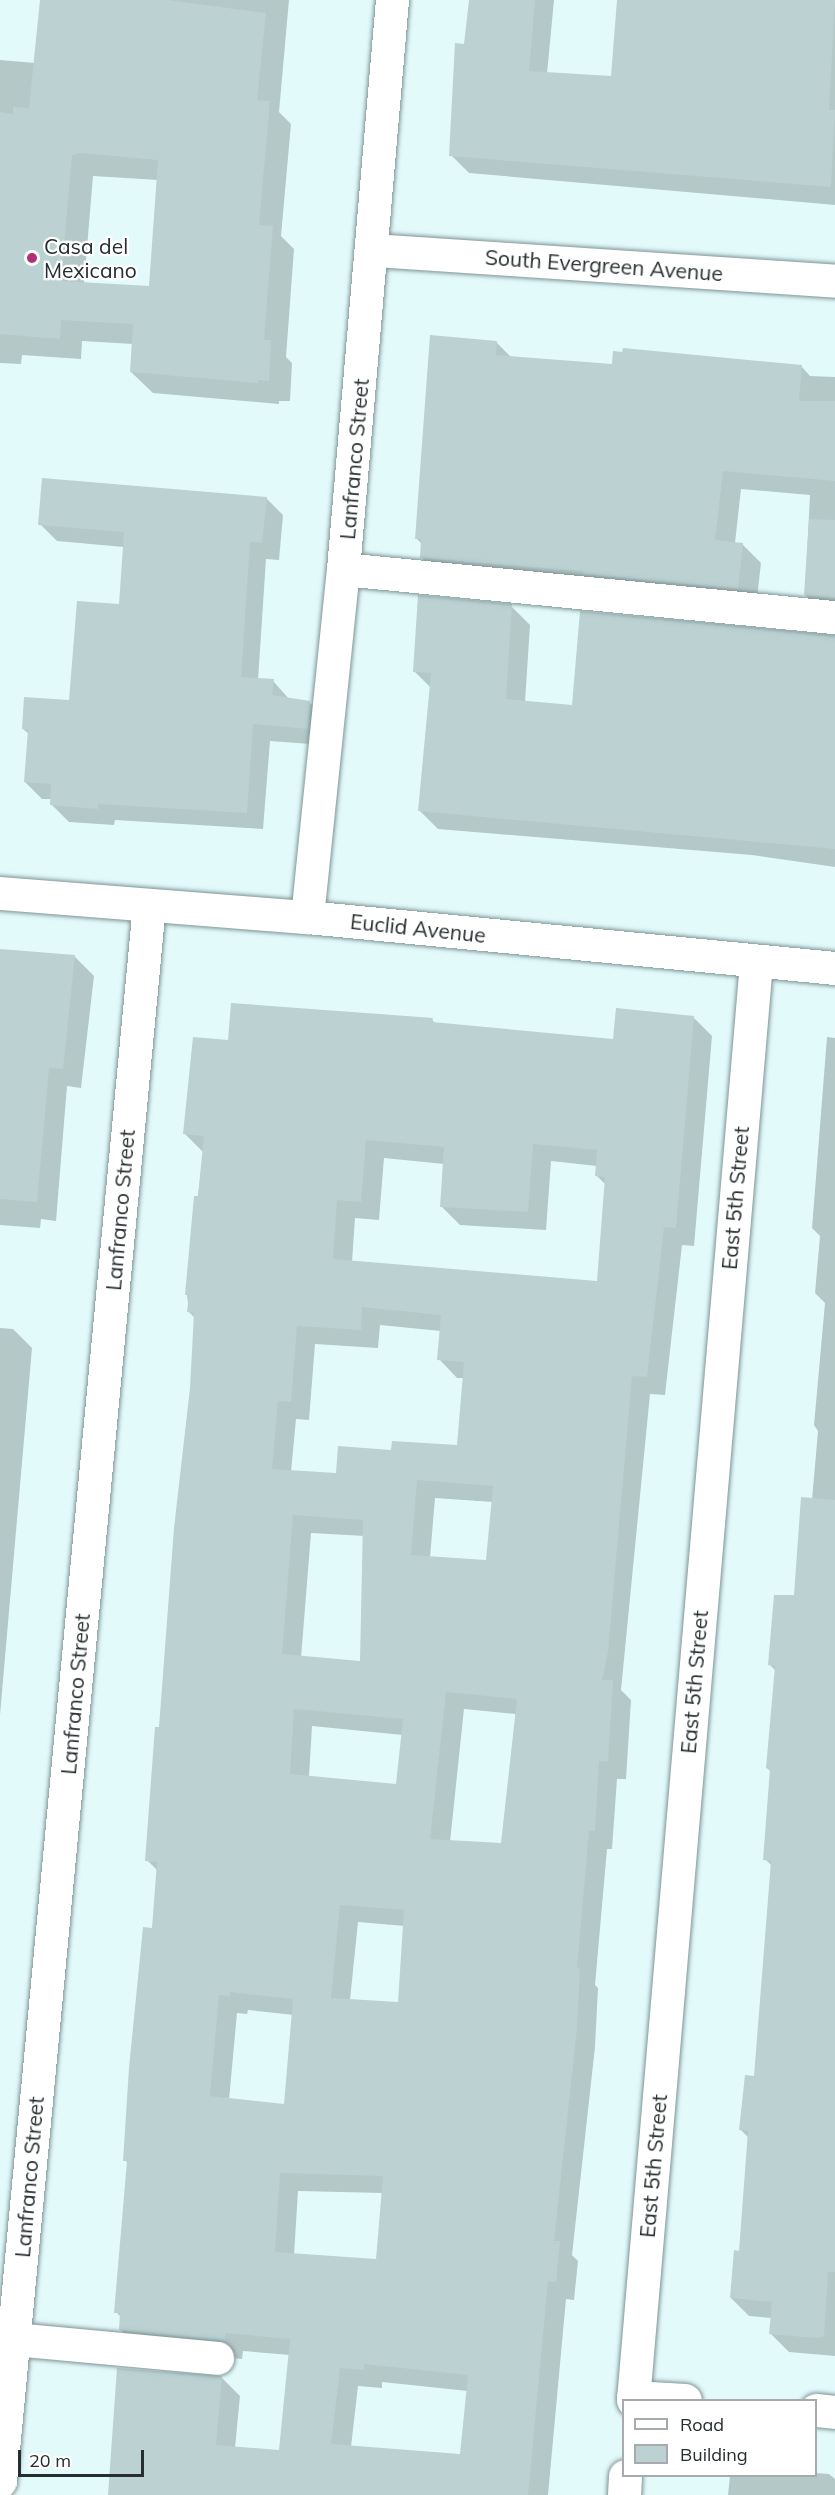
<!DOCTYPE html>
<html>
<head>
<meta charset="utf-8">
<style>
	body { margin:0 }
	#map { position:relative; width:835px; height:2495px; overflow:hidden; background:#e3fafb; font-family:Mulish,sans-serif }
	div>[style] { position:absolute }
	.shadow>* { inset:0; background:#0003 }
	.building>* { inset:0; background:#bbd1d2 }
	.roads { filter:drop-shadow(0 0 2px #7f9495) drop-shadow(0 0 2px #7f9495) }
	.minor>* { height:33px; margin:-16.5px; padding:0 16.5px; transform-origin:16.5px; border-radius:16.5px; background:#fff }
	.dots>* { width:16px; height:16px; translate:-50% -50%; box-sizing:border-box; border:3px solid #fff; border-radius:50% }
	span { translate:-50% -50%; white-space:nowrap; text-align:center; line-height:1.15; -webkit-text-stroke:4.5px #fff; paint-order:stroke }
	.poi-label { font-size:21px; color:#262e2f }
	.left { translate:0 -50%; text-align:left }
	.street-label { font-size:21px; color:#262e2f }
	.legend { position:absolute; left:622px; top:2399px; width:195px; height:78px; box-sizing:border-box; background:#fff; border:2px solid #a8abac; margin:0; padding:8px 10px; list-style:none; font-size:18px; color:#262e2f }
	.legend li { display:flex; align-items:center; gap:12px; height:30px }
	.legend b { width:30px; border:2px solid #a8abac }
	.scale { position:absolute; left:18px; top:2450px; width:126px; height:27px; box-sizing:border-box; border:3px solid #262e2f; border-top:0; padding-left:8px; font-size:18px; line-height:21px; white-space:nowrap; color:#262e2f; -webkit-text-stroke:4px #fff; paint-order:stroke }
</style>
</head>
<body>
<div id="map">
	<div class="shadow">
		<div style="clip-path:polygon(evenodd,41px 0,289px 0,279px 112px,291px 124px,281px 236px,294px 249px,286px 357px,292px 363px,290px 401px,279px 401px,279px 404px,153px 393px,131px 372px,133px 344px,82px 341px,81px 359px,22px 355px,21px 364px,0 363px,0 60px,35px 63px,41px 0,93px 176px,158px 180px,150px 288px,84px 284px,93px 176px)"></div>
		<div style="clip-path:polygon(471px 0,554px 0,547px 74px,613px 77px,618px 0,835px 0,835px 205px,469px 173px,451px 155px)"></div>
		<div style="clip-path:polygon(496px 342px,511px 357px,613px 366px,624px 350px,801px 366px,810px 376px,835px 377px,835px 615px,824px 613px,805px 595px,810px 495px,741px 489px,735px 543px,742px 544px,761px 563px,756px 607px,440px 576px,421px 557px,422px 544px,416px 538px)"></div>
		<div style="clip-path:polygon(266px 498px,283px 515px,279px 560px,266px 559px,258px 680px,273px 681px,290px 700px,310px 703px,327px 720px,324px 745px,270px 741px,263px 829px,115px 820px,114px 825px,69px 822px,52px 805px,52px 799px,42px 799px,25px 782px,29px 734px,23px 729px,70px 702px,120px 606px,124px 547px,57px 541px,40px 524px)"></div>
		<div style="clip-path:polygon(511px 606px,530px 625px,525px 702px,574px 707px,835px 637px,835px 867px,752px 855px,438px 829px,420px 811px,431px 688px,414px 671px)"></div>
		<div style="clip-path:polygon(0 951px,75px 957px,94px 976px,81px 1088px,67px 1086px,56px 1221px,41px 1219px,40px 1228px,0 1225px)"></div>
		<div style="clip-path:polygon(evenodd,693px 1017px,712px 1036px,694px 1246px,682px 1245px,665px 1395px,650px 1394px,621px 1690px,631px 1700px,626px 1779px,617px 1779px,612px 1849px,607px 1849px,595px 1985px,598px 1988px,595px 2047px,572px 2255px,578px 2261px,574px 2300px,566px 2299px,548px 2495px,108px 2495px,221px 2377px,240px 2396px,235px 2448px,281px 2451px,290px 2355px,243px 2351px,242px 2359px,139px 2348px,120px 2329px,122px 2318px,116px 2312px,128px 2163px,125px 2160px,154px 1929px,158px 1871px,147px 1860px,191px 1388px,195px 1318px,189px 1312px,187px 1294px,203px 1152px,184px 1133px,229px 1042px,432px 1020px,436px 1024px,614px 1041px,693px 1017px,384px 1158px,444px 1164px,441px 1206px,460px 1225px,546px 1230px,551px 1161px,597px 1166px,597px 1176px,606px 1185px,599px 1282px,352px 1262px,355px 1218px,379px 1220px,384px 1158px,693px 1017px,380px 1325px,441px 1331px,439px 1359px,457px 1378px,464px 1378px,458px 1447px,393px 1451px,337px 1475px,291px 1472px,296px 1419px,309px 1420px,315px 1344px,378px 1348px,380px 1325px,693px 1017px,435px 1498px,493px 1502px,487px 1562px,430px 1558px,435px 1498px,693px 1017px,311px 1533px,365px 1536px,361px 1663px,301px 1658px,311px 1533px,693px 1017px,464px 1709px,516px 1714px,502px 1845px,450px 1842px,464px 1709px,693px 1017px,312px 1726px,403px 1735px,398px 1786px,309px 1777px,312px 1726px,693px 1017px,358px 1922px,405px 1926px,399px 2003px,350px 2000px,358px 1922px,693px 1017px,248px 2010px,294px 2015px,286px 2106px,229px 2100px,237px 2013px,247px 2014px,248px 2010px,693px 1017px,298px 2191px,383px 2193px,377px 2261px,294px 2255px,298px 2191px,693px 1017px,382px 2382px,468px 2391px,462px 2455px,351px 2447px,358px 2386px,382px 2388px,382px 2382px)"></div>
		<div style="clip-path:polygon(827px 1037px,835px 1038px,835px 2356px,789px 2352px,771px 2334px,772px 2318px,749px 2316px,731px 2298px,740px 2252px,749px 2138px,740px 2129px,755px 2078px,772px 1866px,765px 1859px,771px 1772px,767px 1768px,776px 1671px,770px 1665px,795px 1597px,812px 1500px,818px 1431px,814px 1425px,825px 1303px,815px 1293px,820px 1236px,812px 1228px)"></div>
		<div style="clip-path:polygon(0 1328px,13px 1329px,32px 1348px,0 1715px)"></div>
		<div style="clip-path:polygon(816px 2473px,829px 2474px,835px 2479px,835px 2495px,728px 2495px,730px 2476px)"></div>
	</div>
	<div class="building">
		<div style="clip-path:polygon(evenodd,40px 0,168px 0,266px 13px,257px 100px,270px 101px,259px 225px,273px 226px,264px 340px,271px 340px,269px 381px,258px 380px,258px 383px,130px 372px,133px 324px,61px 320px,60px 339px,0 334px,0 112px,13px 114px,13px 107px,29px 108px,40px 0,81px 153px,158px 160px,149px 286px,61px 281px,72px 155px,81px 153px)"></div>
		<div style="clip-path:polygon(469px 0,535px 0,529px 71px,611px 76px,617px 0,835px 0,829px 110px,835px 110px,831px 187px,449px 156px,455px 43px,464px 44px)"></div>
		<div style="clip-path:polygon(430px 335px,497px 341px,496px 355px,612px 364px,613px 351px,622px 352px,623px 348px,802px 365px,799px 401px,835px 401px,835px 481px,723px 471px,715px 540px,743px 543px,738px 589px,583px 574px,583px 571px,420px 558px,421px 539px,415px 539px)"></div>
		<div style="clip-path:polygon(42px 478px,267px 497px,262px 543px,250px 542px,241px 677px,274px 679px,272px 695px,310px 701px,308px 729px,253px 724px,247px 813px,98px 804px,98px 809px,50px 805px,51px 784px,24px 782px,28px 730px,22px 729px,24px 697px,69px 700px,77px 601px,119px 604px,124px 532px,38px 525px)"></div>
		<div style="clip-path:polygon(809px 519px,835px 520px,835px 598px,804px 595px)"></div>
		<div style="clip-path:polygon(418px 595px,512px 604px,506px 699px,572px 705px,580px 611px,835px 635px,835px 849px,418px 811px,431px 673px,413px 672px)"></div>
		<div style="clip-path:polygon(0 949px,75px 955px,63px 1069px,49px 1068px,37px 1202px,0 1199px)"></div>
		<div style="clip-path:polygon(evenodd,231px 1003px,433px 1018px,432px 1022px,613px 1039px,616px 1008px,694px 1016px,676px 1228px,664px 1227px,647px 1377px,632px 1376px,608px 1652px,602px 1680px,613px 1680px,608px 1762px,599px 1761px,595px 1831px,589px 1831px,577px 1968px,580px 1968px,577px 2028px,554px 2241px,560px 2241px,556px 2282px,548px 2281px,528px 2495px,108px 2495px,117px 2368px,222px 2376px,216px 2445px,279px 2450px,290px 2339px,225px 2333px,225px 2341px,119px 2330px,120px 2313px,114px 2313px,127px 2161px,123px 2161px,129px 2068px,143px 1927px,152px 1928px,157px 1862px,145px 1861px,155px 1727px,159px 1727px,174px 1528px,190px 1388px,194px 1313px,187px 1312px,189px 1295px,185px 1295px,194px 1196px,198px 1196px,204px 1136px,183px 1134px,193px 1037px,228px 1040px,231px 1003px,366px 1140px,444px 1147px,440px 1207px,528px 1212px,533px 1144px,597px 1150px,595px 1176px,605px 1177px,597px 1281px,333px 1259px,337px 1200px,361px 1202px,366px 1140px,231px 1003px,362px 1307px,441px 1315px,437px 1360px,464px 1362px,457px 1445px,392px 1441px,391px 1450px,338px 1446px,336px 1473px,272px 1469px,278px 1401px,291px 1402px,297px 1326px,361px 1330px,362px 1307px,231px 1003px,417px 1480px,493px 1486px,486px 1560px,411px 1555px,417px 1480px,231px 1003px,293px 1515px,363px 1520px,360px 1661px,282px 1654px,293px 1515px,231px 1003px,446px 1692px,517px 1699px,501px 1843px,430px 1839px,446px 1692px,231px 1003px,294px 1709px,403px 1719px,396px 1784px,290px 1774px,294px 1709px,231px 1003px,340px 1905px,404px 1910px,398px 2002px,331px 1998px,340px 1905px,231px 1003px,230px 1992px,293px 1999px,284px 2104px,210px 2096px,219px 1995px,230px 1996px,230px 1992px,231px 1003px,280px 2173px,383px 2176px,376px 2259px,275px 2252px,280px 2173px,231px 1003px,364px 2364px,468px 2375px,460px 2454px,331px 2444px,340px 2368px,364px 2370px,364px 2364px)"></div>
		<div style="clip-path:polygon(801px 1497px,835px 1500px,835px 2272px,828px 2272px,824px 2336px,817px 2338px,769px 2334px,772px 2302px,730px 2298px,734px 2250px,739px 2251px,748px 2131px,739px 2130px,745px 2075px,754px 2076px,771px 1861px,763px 1860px,770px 1769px,766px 1768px,775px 1666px,768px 1665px,774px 1595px,794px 1595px)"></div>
	</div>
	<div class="roads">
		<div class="minor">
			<div style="left:373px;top:250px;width:463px;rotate:3.8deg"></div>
			<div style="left:343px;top:569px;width:494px;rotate:5.6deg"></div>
			<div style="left:0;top:893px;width:308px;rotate:4.5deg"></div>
			<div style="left:307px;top:917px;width:530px;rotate:5.52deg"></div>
			<div style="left:307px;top:917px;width:350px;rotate:-84.1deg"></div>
			<div style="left:343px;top:569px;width:571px;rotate:-85.08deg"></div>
			<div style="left:14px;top:2339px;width:204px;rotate:5.3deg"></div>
			<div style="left:633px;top:2397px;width:52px;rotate:3.3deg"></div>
			<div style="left:633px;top:2400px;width:1442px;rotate:-85.11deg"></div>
			<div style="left:816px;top:2410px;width:19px;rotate:6deg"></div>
			<div style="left:0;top:2481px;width:1582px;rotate:-84.6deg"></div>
			<div style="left:624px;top:2495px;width:19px;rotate:-87deg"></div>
		</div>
	</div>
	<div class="dots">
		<div style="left:32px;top:258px;background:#b12f79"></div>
	</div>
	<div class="poi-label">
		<span class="left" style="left:44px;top:258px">Casa del<br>Mexicano</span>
	</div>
	<div class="street-label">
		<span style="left:604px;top:265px;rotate:4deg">South Evergreen Avenue</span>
		<span style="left:354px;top:459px;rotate:-85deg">Lanfranco Street</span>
		<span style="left:418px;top:928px;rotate:6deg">Euclid Avenue</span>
		<span style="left:735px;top:1198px;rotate:-85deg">East 5th Street</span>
		<span style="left:120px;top:1210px;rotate:-85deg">Lanfranco Street</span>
		<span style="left:694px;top:1682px;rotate:-85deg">East 5th Street</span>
		<span style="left:75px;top:1694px;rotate:-85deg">Lanfranco Street</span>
		<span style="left:653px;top:2166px;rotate:-85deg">East 5th Street</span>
		<span style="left:29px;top:2177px;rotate:-85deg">Lanfranco Street</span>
	</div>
	<ul class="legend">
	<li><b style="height:8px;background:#fff"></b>Road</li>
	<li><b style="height:16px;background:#bbd1d2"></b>Building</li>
	</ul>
	<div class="scale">20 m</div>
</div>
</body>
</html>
